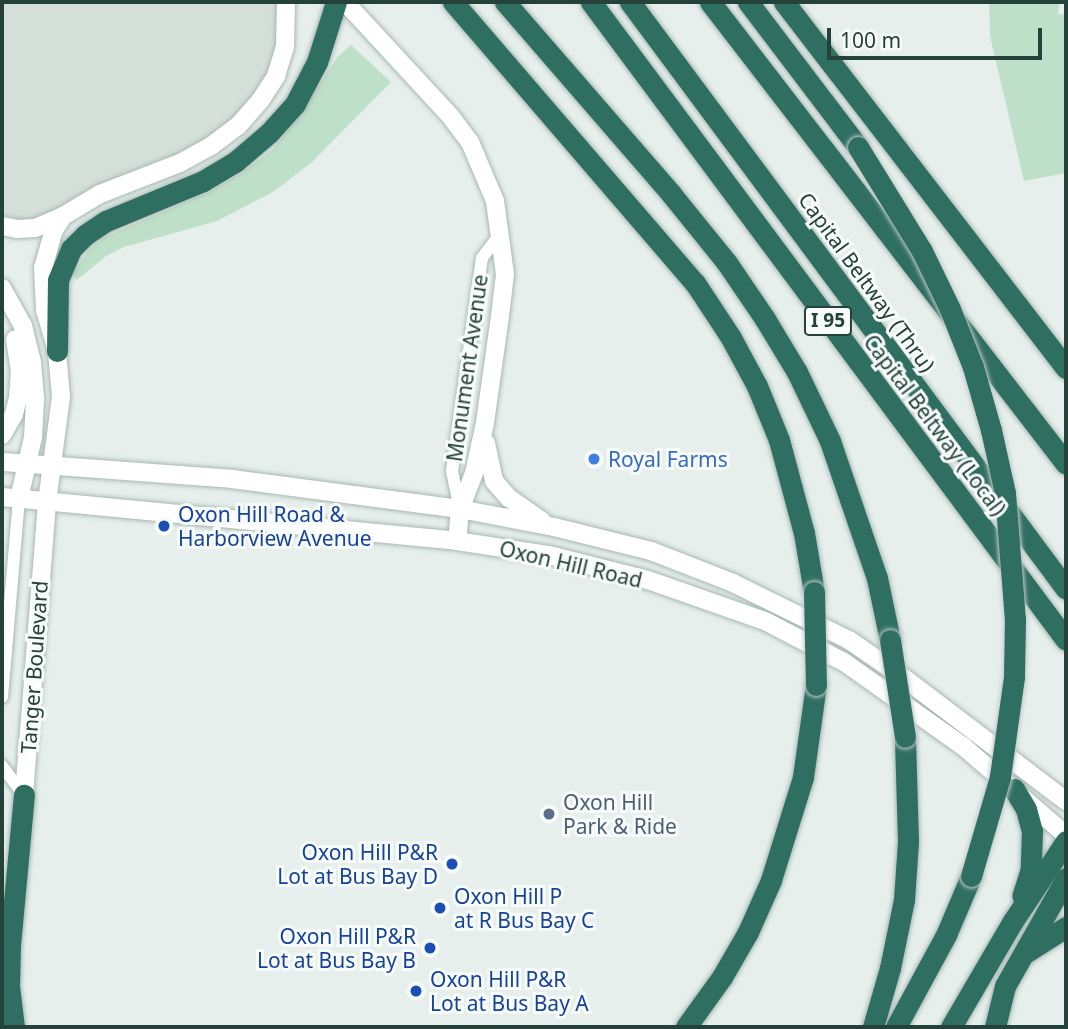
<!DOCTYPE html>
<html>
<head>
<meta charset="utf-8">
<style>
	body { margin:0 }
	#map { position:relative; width:1068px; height:1029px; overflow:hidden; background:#e6efeb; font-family:"Noto Sans",sans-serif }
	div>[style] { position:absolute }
	.built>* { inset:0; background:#d4dfda }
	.green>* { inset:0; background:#bfe0c8 }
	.roads { filter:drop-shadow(0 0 2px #a8b8b2) drop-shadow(0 0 2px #a8b8b2) }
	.street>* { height:12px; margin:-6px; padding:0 6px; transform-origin:6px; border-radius:6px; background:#fff }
	.secondary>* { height:18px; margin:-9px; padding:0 9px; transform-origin:9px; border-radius:9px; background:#fff }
	.highway>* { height:21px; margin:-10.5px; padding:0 10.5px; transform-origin:10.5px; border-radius:10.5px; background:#2f6f62 }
	.bridges { filter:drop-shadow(0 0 2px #c2cac8) drop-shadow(0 0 2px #c2cac8) }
	.highway-bridge>* { height:21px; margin:-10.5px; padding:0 10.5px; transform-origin:10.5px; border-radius:10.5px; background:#2f6f62 }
	.dots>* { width:19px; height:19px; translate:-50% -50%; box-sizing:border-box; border:4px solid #f7fbf9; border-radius:50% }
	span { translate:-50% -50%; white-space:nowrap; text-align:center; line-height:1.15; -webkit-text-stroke:6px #f7fbf9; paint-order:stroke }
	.shield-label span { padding:2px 5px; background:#f7fbf9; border:2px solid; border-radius:5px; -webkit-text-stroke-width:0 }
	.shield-label { font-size:19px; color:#24423a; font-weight:700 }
	.street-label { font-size:21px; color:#24423a }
	.shop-label { font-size:21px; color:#366cbe }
	.left { translate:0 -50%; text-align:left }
	.transit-label { font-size:21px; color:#164399 }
	.right { translate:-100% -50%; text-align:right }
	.service-label { font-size:21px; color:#4e5e75 }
	.frame { position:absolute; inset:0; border:4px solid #24423a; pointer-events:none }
	.scale { position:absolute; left:827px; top:28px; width:215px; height:32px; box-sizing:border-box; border:4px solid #24423a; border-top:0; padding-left:9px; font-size:21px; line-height:24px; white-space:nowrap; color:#24423a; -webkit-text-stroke:5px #f7fbf9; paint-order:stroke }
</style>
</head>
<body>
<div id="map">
	<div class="built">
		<div style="clip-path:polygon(2px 2px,277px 2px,276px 76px,238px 126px,63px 216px,23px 221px,2px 215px)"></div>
	</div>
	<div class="green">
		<div style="clip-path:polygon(989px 2px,1060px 2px,1058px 14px,1066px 15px,1066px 173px,1024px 181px,990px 36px)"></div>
		<div style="clip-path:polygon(351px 45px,391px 82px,312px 162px,273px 192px,217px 221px,124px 247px,106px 256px,77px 280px,73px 274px,89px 250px,105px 237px,209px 192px,242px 173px,272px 150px,298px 118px,338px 56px)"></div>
	</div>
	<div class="roads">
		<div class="street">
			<div style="left:460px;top:509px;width:39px;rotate:-102deg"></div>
			<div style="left:452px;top:471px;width:215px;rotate:-82deg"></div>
			<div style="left:482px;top:258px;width:31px;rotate:-53deg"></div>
			<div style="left:2px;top:697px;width:199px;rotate:-85.1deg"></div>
			<div style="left:2px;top:766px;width:36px;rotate:53deg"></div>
		</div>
		<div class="secondary">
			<div style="left:345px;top:2px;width:156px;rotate:47.3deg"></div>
			<div style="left:451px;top:117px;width:31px;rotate:53deg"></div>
			<div style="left:470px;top:142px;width:64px;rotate:67deg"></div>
			<div style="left:495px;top:201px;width:74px;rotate:82.2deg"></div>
			<div style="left:505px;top:274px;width:42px;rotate:96.8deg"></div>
			<div style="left:500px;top:316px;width:108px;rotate:98deg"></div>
			<div style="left:485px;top:423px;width:51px;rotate:102.4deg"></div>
			<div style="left:474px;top:473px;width:39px;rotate:111deg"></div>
			<div style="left:460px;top:509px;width:32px;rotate:95deg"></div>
			<div style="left:2px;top:226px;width:15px;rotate:11deg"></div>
			<div style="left:17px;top:229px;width:18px;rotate:-3deg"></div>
			<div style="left:35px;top:228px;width:30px;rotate:-23deg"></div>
			<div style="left:63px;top:216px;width:43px;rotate:-30.7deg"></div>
			<div style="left:100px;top:194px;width:86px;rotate:-21.2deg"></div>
			<div style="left:180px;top:163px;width:35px;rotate:-29deg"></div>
			<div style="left:211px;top:146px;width:34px;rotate:-37deg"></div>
			<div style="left:238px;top:126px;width:33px;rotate:-49deg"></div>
			<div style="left:260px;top:101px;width:30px;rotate:-57deg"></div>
			<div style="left:276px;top:76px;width:30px;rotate:-73deg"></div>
			<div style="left:285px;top:47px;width:45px;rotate:-88.7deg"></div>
			<div style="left:2px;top:288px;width:43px;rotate:61.1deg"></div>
			<div style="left:23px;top:326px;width:38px;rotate:76deg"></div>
			<div style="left:32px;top:363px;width:37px;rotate:85deg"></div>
			<div style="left:35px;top:400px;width:37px;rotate:93deg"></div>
			<div style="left:33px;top:437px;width:64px;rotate:102.7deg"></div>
			<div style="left:2px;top:435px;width:24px;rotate:-60deg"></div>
			<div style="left:14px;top:414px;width:16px;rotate:-76deg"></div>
			<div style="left:18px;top:398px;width:27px;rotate:-86deg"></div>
			<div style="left:20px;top:371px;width:32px;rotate:-99deg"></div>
			<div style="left:486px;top:443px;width:39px;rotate:78deg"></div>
			<div style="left:494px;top:481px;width:23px;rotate:49deg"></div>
			<div style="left:509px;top:498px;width:40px;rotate:34.9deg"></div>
			<div style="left:2px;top:462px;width:231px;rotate:4.2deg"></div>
			<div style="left:232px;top:479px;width:230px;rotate:7.5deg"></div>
			<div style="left:460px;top:509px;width:96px;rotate:10.8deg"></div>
			<div style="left:554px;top:527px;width:100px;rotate:13.9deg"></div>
			<div style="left:651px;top:551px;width:88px;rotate:21.3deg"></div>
			<div style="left:733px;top:583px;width:129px;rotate:26.2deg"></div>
			<div style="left:849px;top:640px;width:67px;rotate:34.6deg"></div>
			<div style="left:904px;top:678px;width:203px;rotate:37.2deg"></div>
			<div style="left:2px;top:497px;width:457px;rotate:5.5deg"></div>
			<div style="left:457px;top:541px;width:93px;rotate:8.7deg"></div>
			<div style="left:549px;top:555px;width:102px;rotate:14.2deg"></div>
			<div style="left:648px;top:580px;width:126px;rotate:19.4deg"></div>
			<div style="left:767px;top:622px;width:87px;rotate:27.5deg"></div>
			<div style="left:844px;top:662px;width:147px;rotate:35.3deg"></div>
			<div style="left:964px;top:747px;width:135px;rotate:40.8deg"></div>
			<div style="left:24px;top:795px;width:294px;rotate:-85.5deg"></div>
			<div style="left:47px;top:502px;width:106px;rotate:-82.4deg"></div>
			<div style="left:61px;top:397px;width:46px;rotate:-95deg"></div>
			<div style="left:57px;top:351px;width:43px;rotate:-106.3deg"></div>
			<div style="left:45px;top:310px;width:42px;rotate:-92.7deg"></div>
			<div style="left:43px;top:268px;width:40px;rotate:-74deg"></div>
			<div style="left:54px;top:230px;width:17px;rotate:-57deg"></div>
		</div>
		<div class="highway">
			<div style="left:453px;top:2px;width:371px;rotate:49.3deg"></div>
			<div style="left:695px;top:283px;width:64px;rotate:56.6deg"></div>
			<div style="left:730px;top:336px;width:57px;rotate:61.6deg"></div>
			<div style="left:757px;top:386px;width:58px;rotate:67.8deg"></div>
			<div style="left:779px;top:440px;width:96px;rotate:75deg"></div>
			<div style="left:804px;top:533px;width:60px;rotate:80.4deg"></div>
			<div style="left:505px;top:2px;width:255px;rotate:49.1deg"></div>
			<div style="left:672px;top:195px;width:87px;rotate:51deg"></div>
			<div style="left:727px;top:263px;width:68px;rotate:55.8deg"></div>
			<div style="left:765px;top:319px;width:62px;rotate:58.9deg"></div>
			<div style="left:797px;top:372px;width:76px;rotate:64.4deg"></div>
			<div style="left:830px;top:441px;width:145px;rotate:71.1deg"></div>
			<div style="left:877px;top:578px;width:63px;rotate:78.2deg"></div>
			<div style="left:591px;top:2px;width:795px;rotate:53.33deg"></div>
			<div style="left:630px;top:2px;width:731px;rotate:53.4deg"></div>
			<div style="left:710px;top:2px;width:583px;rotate:52.38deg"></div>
			<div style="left:748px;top:2px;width:182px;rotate:52.8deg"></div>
			<div style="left:784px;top:2px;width:462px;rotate:52.4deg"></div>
			<div style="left:57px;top:351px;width:71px;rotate:-89.2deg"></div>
			<div style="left:58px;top:280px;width:34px;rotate:-67deg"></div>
			<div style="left:71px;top:249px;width:20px;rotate:-45deg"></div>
			<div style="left:85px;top:235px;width:25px;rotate:-34deg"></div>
			<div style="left:106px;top:221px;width:105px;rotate:-22.4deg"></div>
			<div style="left:203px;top:181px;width:37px;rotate:-31deg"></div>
			<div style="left:235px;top:162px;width:45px;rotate:-40.5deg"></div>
			<div style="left:269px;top:133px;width:39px;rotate:-48deg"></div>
			<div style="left:295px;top:104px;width:47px;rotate:-62.4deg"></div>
			<div style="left:317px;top:62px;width:63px;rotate:-72.4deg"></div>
			<div style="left:1014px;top:789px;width:23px;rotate:59deg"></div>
			<div style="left:1026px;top:809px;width:23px;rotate:75deg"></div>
			<div style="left:1032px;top:831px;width:38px;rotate:92deg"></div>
			<div style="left:1031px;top:869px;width:28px;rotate:108deg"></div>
			<div style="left:1025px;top:953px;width:49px;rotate:-32.4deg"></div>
			<div style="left:14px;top:1027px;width:39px;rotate:-97deg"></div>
			<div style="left:9px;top:988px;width:43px;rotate:-88.7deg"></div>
			<div style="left:10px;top:945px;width:151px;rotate:-84.7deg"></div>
			<div style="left:686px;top:1027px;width:62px;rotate:-54.2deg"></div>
			<div style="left:722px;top:977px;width:52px;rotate:-60deg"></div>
			<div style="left:748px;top:932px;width:57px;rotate:-66.1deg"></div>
			<div style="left:771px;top:880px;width:108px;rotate:-72.7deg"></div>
			<div style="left:803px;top:777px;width:93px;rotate:-82deg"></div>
			<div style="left:873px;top:1027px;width:61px;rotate:-73.9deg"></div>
			<div style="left:890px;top:968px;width:69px;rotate:-78.4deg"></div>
			<div style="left:904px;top:900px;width:59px;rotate:-86.1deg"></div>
			<div style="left:908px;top:841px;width:104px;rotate:-91.7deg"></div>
			<div style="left:896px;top:1027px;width:105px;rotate:-61.5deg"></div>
			<div style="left:946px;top:935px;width:64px;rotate:-67deg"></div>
			<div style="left:951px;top:1027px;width:123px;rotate:-59.7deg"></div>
			<div style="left:1013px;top:921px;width:96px;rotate:-56.5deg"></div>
			<div style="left:995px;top:1027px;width:42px;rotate:-76.3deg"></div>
			<div style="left:1005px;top:986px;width:124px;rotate:-60.5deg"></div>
		</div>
	</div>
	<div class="bridges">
		<div class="highway-bridge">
			<div style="left:858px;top:147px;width:122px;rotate:58.4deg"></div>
			<div style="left:922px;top:251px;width:64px;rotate:64.2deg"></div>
			<div style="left:950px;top:309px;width:62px;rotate:68.4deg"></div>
			<div style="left:973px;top:367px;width:66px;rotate:74.1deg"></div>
			<div style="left:991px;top:430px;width:65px;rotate:77.5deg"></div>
			<div style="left:1005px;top:493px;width:126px;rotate:85.5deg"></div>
			<div style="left:1015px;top:619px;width:58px;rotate:91deg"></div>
			<div style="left:1014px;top:677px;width:101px;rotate:98deg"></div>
			<div style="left:1000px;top:777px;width:103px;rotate:106.3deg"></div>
			<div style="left:814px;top:592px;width:93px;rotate:88.8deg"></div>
			<div style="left:890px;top:640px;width:98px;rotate:81.2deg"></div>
		</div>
	</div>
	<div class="dots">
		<div style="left:594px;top:459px;background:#3f7fe0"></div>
		<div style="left:164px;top:526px;background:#1a4fb4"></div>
		<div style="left:549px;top:814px;background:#5c6f8a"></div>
		<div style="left:452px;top:864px;background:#1a4fb4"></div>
		<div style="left:440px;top:908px;background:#1a4fb4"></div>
		<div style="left:430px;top:948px;background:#1a4fb4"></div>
		<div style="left:416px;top:991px;background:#1a4fb4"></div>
	</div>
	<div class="shield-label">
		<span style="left:828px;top:321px">I 95</span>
	</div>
	<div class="street-label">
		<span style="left:867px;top:282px;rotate:54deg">Capital Beltway (Thru)</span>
		<span style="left:467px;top:368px;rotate:-82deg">Monument Avenue</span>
		<span style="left:935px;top:425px;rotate:53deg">Capital Beltway (Local)</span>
		<span style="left:571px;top:564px;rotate:13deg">Oxon Hill Road</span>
		<span style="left:34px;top:667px;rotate:-86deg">Tanger Boulevard</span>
	</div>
	<div class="shop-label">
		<span class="left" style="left:608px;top:459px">Royal Farms</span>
	</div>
	<div class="transit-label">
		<span class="left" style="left:178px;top:526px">Oxon Hill Road &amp;<br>Harborview Avenue</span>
		<span class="right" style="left:438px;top:864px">Oxon Hill P&amp;R<br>Lot at Bus Bay D</span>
		<span class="left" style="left:454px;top:908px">Oxon Hill P<br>at R Bus Bay C</span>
		<span class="right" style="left:416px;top:948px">Oxon Hill P&amp;R<br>Lot at Bus Bay B</span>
		<span class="left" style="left:430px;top:991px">Oxon Hill P&amp;R<br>Lot at Bus Bay A</span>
	</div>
	<div class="service-label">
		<span class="left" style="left:563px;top:814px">Oxon Hill<br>Park &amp; Ride</span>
	</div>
	<div class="frame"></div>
	<div class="scale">100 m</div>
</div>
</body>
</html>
